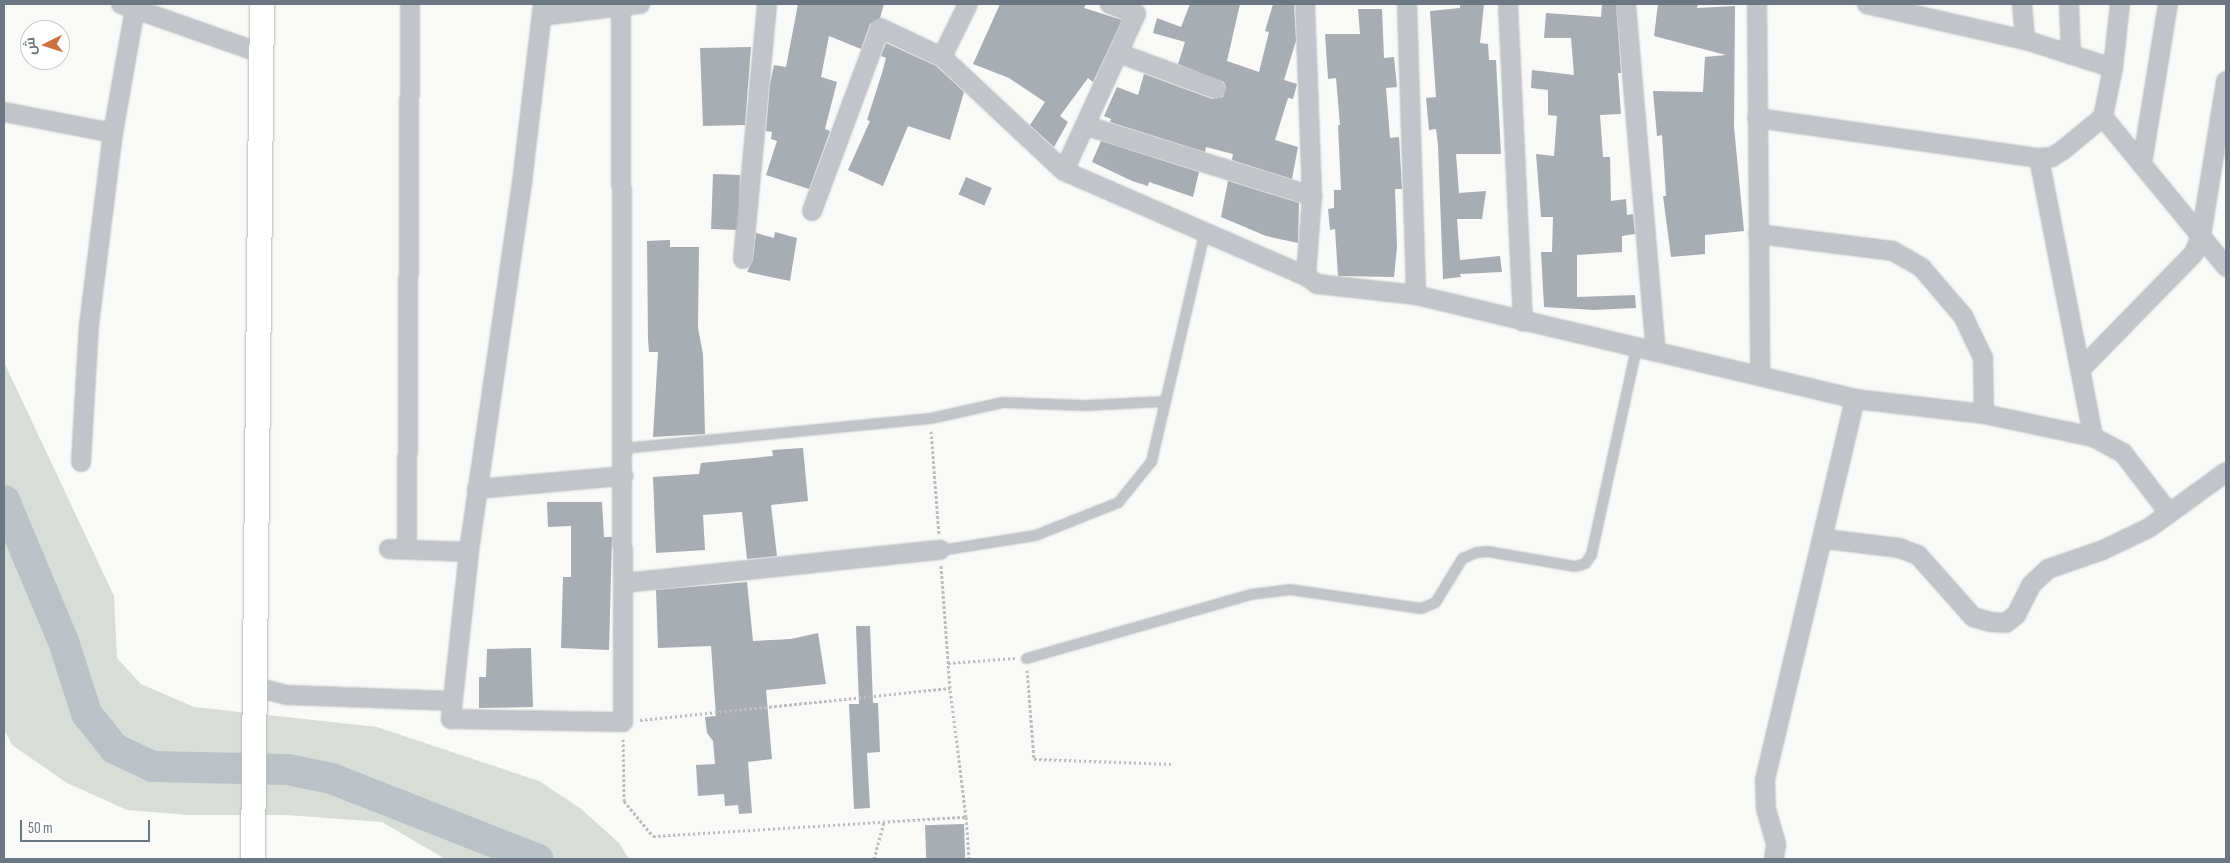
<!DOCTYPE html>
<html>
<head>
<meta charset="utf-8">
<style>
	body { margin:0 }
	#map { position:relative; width:2230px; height:863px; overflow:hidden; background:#f9f9f7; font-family:"Sofia Sans Condensed",Cairo,sans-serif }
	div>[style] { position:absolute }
	.green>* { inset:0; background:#d9ddd7 }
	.river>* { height:31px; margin:-15.5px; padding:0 15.5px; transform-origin:15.5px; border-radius:15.5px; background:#bac2c7 }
	.building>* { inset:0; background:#a7adb3; transform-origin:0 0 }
	.path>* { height:3px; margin-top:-1.5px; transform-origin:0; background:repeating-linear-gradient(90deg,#bbbdc0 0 2.5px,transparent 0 5px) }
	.roads { filter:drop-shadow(0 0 1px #b4b8bc) drop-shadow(0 0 1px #b4b8bc) }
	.lane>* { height:9px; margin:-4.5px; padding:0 4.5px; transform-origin:4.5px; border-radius:4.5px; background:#c1c4c8 }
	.street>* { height:18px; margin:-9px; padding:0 9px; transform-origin:9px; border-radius:9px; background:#c1c4c8 }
	.secondary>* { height:24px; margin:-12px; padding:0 12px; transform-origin:12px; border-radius:12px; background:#fff }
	span { translate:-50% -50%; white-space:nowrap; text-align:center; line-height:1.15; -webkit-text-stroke:5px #fff; paint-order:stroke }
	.frame { position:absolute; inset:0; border:5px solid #6c7784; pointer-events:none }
	.north { position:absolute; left:20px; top:20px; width:50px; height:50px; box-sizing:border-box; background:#fff; border:1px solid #c4c9ce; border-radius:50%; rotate:265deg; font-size:14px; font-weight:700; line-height:20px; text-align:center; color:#6c7784 }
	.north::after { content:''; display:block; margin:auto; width:18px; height:22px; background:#cd7343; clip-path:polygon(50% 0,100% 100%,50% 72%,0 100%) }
	.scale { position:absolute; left:20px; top:820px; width:130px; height:22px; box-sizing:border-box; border:2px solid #6c7784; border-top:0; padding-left:6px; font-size:15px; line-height:18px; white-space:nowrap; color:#6c7784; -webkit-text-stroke:4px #fff; paint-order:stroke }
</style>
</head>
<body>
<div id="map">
	<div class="green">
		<div style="clip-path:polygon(4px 362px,114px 596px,117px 658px,141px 684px,194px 707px,377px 727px,539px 781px,580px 808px,619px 843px,629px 859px,445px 859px,382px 822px,286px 815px,189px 815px,127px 810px,67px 783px,12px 745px,4px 729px)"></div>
	</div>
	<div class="river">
		<div style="left:4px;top:500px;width:153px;rotate:67.3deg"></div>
		<div style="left:63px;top:641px;width:76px;rotate:72.3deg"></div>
		<div style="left:86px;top:713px;width:45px;rotate:51.3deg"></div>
		<div style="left:114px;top:748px;width:42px;rotate:25.3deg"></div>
		<div style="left:152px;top:766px;width:135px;rotate:1.3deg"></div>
		<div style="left:287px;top:769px;width:45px;rotate:11.6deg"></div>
		<div style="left:331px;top:778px;width:222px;rotate:21.4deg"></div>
	</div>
	<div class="building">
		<div style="clip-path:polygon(798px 4px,884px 4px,880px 18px,870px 24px,861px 49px,829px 36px,821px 77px,837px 82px,825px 129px,830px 131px,809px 189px,766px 175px,777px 141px,771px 139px,772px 132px,766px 131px,770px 84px,774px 65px,786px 67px)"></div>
		<div style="clip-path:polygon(1000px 4px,1086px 4px,1084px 8px,1122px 20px,1093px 82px,1088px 78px,1060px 116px,1068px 122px,1054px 147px,1030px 125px,1045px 102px,1009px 78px,973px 64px)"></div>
		<div style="clip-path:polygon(1190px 4px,1240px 4px,1227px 61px,1259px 72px,1269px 32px,1265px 31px,1273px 4px,1294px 4px,1296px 41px,1284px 80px,1297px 84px,1293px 99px,1288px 98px,1275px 140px,1298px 147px,1292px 179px,1232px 160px,1233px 154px,1206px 147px,1205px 152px,1110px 122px,1111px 119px,1104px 116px,1117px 87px,1138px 95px,1144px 74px,1212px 99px,1223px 97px,1226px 88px,1224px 82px,1178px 64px,1185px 42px,1153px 33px,1157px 18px,1181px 27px)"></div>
		<div style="clip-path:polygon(1460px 4px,1484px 4px,1480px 43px,1488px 44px,1489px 60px,1496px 60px,1501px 154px,1456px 154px,1459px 193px,1486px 191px,1482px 219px,1457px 219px,1460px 260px,1500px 256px,1502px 272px,1460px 274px,1461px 277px,1443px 279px,1438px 145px,1436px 129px,1429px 130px,1426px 98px,1436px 97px,1430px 11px,1460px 8px)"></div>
		<div style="clip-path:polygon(1602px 4px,1616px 4px,1621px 73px,1618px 73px,1621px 114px,1600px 115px,1603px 157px,1610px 157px,1611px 201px,1626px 199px,1627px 215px,1633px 214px,1635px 234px,1622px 236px,1622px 252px,1577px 255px,1577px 297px,1635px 295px,1636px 308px,1594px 310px,1544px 307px,1541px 252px,1552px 252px,1553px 217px,1541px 217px,1536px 154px,1554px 156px,1557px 116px,1548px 115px,1548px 90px,1531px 88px,1532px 70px,1574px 75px,1571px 38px,1544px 38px,1546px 13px,1601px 17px)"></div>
		<div style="clip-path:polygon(1658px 4px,1698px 4px,1697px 8px,1735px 6px,1734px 127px,1744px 231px,1705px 235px,1705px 254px,1671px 257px,1663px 196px,1666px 196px,1662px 135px,1657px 136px,1653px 91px,1703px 92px,1705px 57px,1726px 55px,1654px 36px)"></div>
		<div style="clip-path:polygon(1358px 9px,1382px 9px,1384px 58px,1394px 57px,1397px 87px,1386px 88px,1390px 138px,1399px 137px,1402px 189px,1395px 189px,1397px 247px,1394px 277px,1338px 276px,1335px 229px,1330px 230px,1328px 209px,1334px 208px,1334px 190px,1341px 190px,1338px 125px,1340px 125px,1336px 78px,1328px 79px,1325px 34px,1360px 34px)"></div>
		<div style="clip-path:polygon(886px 43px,936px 66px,964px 92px,950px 140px,908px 126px,883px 186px,848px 170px,870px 121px,867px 120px,882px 73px,886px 58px,881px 56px)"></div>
		<div style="clip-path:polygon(751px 47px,745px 125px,703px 126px,700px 48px)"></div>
		<div style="clip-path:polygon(1101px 141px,1199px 172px,1193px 197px,1149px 182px,1148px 186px,1132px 181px,1092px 162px)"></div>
		<div style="left:713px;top:174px;width:27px;height:55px;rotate:2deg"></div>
		<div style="left:966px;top:177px;width:28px;height:19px;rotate:23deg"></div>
		<div style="clip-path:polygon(1228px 181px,1299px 203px,1298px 243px,1266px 236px,1221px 217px)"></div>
		<div style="clip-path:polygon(775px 232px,797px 238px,790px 281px,747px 272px,753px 260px,756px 233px,774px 238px)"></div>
		<div style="clip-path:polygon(670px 240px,670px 247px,699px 247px,698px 328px,703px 354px,705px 434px,653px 437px,658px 352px,649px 352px,648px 339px,647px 241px)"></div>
		<div style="clip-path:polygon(803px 448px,808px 501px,771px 505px,777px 556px,747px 559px,742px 512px,703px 515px,705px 550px,656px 553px,653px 477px,699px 474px,701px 463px,773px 456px,772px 450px)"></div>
		<div style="clip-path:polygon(547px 502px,602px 502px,604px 537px,612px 537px,609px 650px,561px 648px,563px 577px,571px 577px,571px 526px,548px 527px)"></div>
		<div style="clip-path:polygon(747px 582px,753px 641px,791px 639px,818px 633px,826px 684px,766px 690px,772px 759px,748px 762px,752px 813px,739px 814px,738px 805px,725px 806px,724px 794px,698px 796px,696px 765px,715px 764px,713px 741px,707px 733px,705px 717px,716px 716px,711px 646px,658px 648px,656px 590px)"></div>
		<div style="clip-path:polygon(856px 626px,870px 626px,873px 703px,878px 703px,880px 752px,867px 753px,870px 808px,854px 809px,849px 704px,859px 704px)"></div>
		<div style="clip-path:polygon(531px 648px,533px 707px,479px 708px,479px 677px,486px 677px,487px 649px)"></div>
		<div style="left:964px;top:824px;width:35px;height:39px;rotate:88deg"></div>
	</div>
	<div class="path">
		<div style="left:931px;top:431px;width:103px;rotate:85.6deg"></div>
		<div style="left:948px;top:663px;width:67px;rotate:-4.3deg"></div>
		<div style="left:1027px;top:670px;width:89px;rotate:85.5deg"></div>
		<div style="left:1034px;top:759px;width:139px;rotate:2.1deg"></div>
		<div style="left:640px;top:720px;width:312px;rotate:-5.9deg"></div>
		<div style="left:623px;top:739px;width:62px;rotate:89.1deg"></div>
		<div style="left:624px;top:801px;width:45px;rotate:50.4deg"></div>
		<div style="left:653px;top:836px;width:314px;rotate:-3.5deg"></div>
		<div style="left:966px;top:817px;width:130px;rotate:-97.1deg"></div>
		<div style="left:950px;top:688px;width:123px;rotate:-94.2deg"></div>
		<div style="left:966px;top:817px;width:42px;rotate:85.9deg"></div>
		<div style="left:874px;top:859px;width:39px;rotate:-75deg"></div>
	</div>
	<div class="roads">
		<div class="lane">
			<div style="left:623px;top:448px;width:308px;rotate:-5.6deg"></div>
			<div style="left:930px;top:418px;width:74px;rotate:-12.5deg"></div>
			<div style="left:1002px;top:402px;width:83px;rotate:2.1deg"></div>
			<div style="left:1085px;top:405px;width:80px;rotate:-2.9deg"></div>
			<div style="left:1165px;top:401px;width:172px;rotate:-76.9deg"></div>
			<div style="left:940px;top:550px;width:96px;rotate:-9deg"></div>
			<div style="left:1035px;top:535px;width:89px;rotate:-21.7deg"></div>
			<div style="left:1118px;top:502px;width:53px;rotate:-51.2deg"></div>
			<div style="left:1151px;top:461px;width:62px;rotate:-76.9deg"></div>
			<div style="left:1026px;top:658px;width:233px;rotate:-15.9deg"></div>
			<div style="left:1250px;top:594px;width:39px;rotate:-7deg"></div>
			<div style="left:1289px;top:589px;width:133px;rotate:8.2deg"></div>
			<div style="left:1421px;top:608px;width:15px;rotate:-23deg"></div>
			<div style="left:1435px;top:602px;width:52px;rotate:-58.5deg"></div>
			<div style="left:1462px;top:558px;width:15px;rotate:-23deg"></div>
			<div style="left:1476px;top:552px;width:11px;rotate:-5deg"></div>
			<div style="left:1487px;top:551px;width:89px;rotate:9.7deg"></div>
			<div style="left:1575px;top:566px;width:10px;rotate:-17deg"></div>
			<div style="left:1585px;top:563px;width:11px;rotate:-56deg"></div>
			<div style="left:1591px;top:554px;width:211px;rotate:-77.7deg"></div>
		</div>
		<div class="street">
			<div style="left:121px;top:4px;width:148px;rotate:19.3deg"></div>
			<div style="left:543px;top:4px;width:180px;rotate:96.7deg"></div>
			<div style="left:522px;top:183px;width:373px;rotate:98.2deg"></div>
			<div style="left:469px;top:552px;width:168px;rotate:96.2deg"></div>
			<div style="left:451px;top:719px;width:172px;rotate:1deg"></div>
			<div style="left:623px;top:722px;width:718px;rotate:-90.16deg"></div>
			<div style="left:1305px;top:4px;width:192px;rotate:87.9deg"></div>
			<div style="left:1312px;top:196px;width:80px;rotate:94.3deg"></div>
			<div style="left:1407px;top:4px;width:291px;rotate:88.2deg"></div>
			<div style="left:1508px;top:4px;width:318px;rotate:87.3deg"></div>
			<div style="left:1626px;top:4px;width:349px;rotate:85.1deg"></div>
			<div style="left:1757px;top:4px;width:372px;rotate:89.5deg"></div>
			<div style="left:2022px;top:4px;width:36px;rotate:85deg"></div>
			<div style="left:2069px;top:4px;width:51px;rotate:87.8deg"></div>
			<div style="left:542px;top:16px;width:99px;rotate:-7deg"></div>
			<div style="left:1121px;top:54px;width:101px;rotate:20.2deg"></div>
			<div style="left:942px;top:57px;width:59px;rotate:-63.9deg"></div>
			<div style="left:2113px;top:68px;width:64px;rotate:-83.8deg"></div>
			<div style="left:4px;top:112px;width:111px;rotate:10.9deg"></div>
			<div style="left:2103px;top:117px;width:194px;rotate:50.6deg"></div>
			<div style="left:1757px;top:118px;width:285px;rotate:8.1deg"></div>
			<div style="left:2039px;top:158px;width:13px;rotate:-4deg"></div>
			<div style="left:2052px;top:157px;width:13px;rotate:-32deg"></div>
			<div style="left:2063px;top:150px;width:52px;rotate:-39.5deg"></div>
			<div style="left:2103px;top:117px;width:50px;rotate:-78.5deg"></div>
			<div style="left:2113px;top:68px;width:92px;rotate:-162.3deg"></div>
			<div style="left:2025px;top:40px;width:162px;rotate:-167.2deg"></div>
			<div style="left:1087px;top:126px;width:236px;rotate:17.3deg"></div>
			<div style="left:2039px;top:158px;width:284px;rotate:79deg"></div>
			<div style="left:2142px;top:164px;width:162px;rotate:-80.8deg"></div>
			<div style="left:1064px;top:171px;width:173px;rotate:-65.4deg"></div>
			<div style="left:1136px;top:14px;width:28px;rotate:-159deg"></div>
			<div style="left:812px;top:211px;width:195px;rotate:-69.6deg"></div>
			<div style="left:880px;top:28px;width:68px;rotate:25.1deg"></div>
			<div style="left:942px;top:57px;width:167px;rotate:43.1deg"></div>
			<div style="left:1064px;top:171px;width:264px;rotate:23.5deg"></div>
			<div style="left:1306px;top:276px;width:14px;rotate:36deg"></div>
			<div style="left:1317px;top:284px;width:100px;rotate:6.3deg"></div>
			<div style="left:1416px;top:295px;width:451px;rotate:13.3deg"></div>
			<div style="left:1855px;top:399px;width:392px;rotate:103.3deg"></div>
			<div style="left:1765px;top:781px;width:28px;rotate:88deg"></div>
			<div style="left:1766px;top:809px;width:37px;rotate:74deg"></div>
			<div style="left:1776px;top:845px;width:14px;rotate:98deg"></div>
			<div style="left:1758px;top:234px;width:136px;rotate:7.2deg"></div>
			<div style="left:1893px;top:251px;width:32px;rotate:30deg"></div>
			<div style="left:1921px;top:267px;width:65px;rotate:49.4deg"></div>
			<div style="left:1963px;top:316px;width:47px;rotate:64.5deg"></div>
			<div style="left:1983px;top:358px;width:56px;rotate:89deg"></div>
			<div style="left:743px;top:259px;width:256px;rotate:-84.6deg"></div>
			<div style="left:2080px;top:370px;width:163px;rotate:-45.7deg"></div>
			<div style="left:2194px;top:253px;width:18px;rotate:-68deg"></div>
			<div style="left:2201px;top:236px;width:157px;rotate:-80.8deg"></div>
			<div style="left:1855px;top:399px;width:130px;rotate:6.6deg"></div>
			<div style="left:1984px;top:414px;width:111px;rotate:11.9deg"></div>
			<div style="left:2093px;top:437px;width:34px;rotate:28deg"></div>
			<div style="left:2123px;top:453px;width:76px;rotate:52.5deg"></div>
			<div style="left:81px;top:462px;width:137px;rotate:-86.7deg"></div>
			<div style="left:89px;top:325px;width:193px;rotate:-82.9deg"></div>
			<div style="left:113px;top:133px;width:127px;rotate:-80deg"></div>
			<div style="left:477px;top:489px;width:147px;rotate:-5.1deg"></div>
			<div style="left:1825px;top:539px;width:75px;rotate:6.9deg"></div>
			<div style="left:1899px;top:548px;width:20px;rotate:20deg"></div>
			<div style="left:1918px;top:555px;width:83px;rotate:48.4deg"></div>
			<div style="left:1973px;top:617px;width:19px;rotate:16deg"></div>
			<div style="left:1991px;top:622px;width:15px;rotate:4deg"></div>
			<div style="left:2006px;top:623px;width:13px;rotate:-39deg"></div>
			<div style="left:2016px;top:615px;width:34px;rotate:-63deg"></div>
			<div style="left:2031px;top:585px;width:23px;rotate:-43deg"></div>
			<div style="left:2048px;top:569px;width:58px;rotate:-19.1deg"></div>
			<div style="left:2103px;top:550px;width:51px;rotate:-25.6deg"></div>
			<div style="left:2149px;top:528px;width:95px;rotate:-36deg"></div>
			<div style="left:407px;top:548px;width:544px;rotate:-89.68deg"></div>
			<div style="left:389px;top:549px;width:80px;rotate:2.1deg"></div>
			<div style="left:624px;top:583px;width:318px;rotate:-6deg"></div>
			<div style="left:255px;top:687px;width:34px;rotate:14deg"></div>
			<div style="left:288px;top:695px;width:165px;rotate:2.1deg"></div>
		</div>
		<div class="secondary">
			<div style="left:253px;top:859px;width:855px;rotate:-89.4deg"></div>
		</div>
	</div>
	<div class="frame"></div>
	<div class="north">ش</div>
	<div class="scale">50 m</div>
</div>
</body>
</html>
